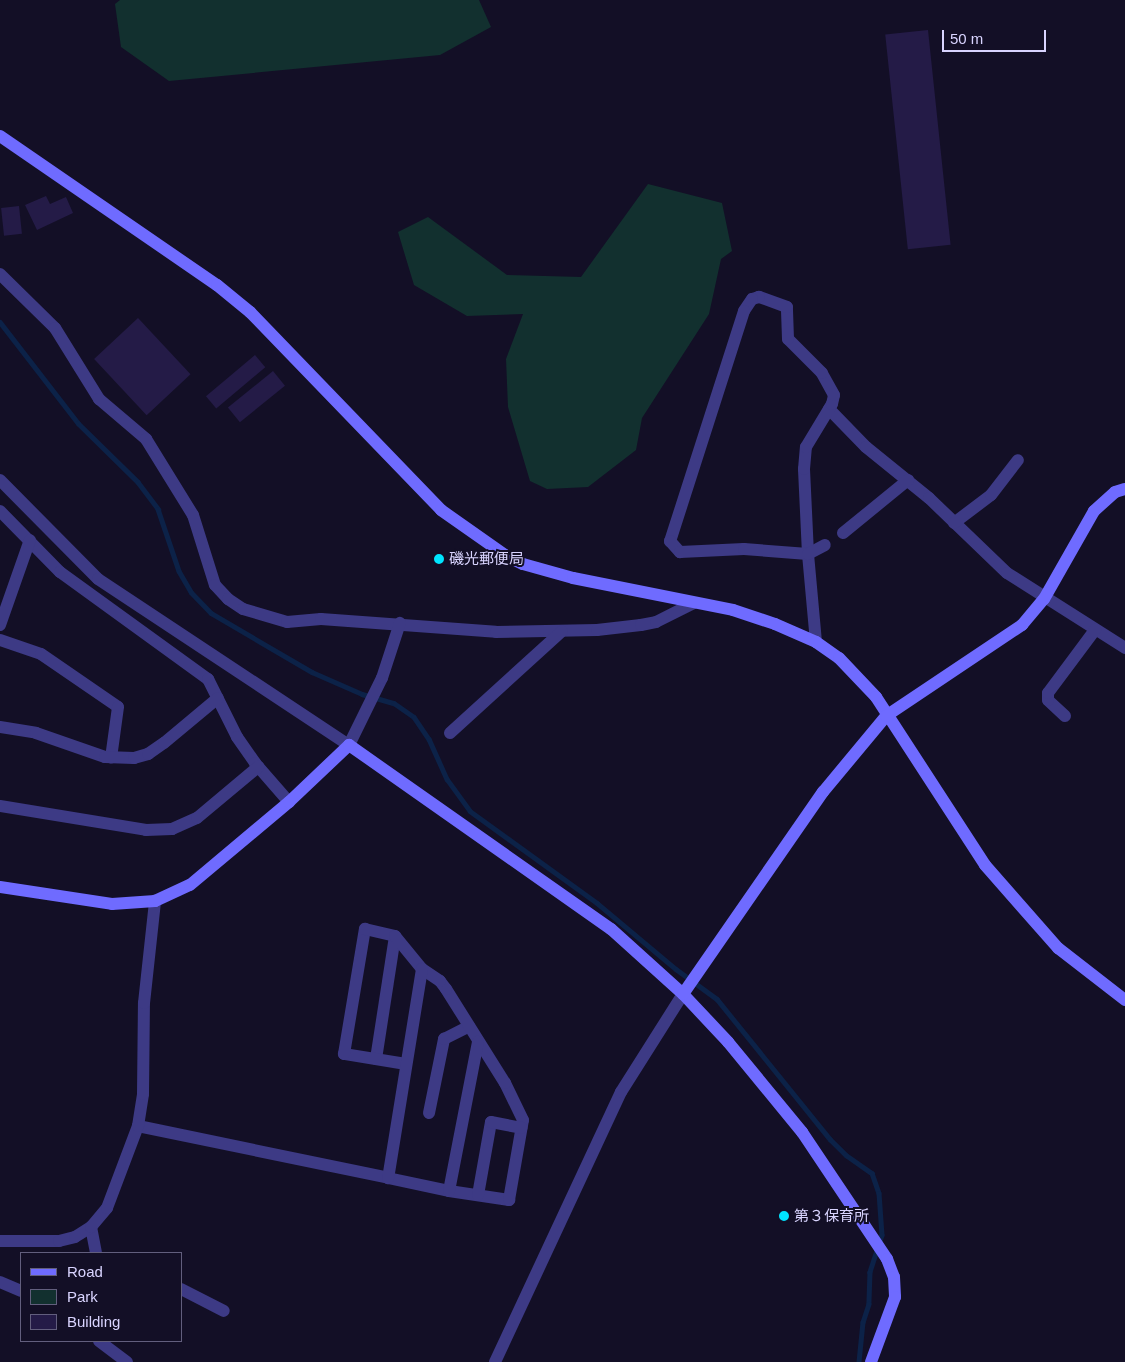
<!DOCTYPE html>
<html>
<head>
<meta charset="utf-8">
<style>
	body { margin:0 }
	#map { position:relative; width:1125px; height:1362px; overflow:hidden; background:#130f26; font-family:Arial,"Noto Sans JP",sans-serif }
	div>[style] { position:absolute }
	.green>* { inset:0; background:#12302f }
	.stream>* { height:4.5px; margin:-2.25px; padding:0 2.25px; transform-origin:2.25px; border-radius:2.25px; background:#0c2248 }
	.building>* { inset:0; background:#241b47; transform-origin:0 0 }
	.street>* { height:12px; margin:-6px; padding:0 6px; transform-origin:6px; border-radius:6px; background:#3d3a85 }
	.secondary>* { height:12px; margin:-6px; padding:0 6px; transform-origin:6px; border-radius:6px; background:#6f6bff }
	.dots>* { width:14px; height:14px; translate:-50% -50%; box-sizing:border-box; border:2px solid #130f26; border-radius:50% }
	span { translate:-50% -50%; white-space:nowrap; text-align:center; line-height:1.15; -webkit-text-stroke:4px #130f26; paint-order:stroke }
	.poi-label { font-size:15px; color:#d9d4ff }
	.left { translate:0 -50%; text-align:left }
	.legend { position:absolute; left:20px; top:1252px; width:162px; height:90px; box-sizing:border-box; background:#130f26; border:1px solid #625e7d; margin:0; padding:6px 9px; list-style:none; font-size:15px; color:#d9d4ff }
	.legend li { display:flex; align-items:center; gap:10px; height:25px }
	.legend b { width:25px; border:1px solid #625e7d }
	.scale { position:absolute; left:942px; top:30px; width:104px; height:22px; box-sizing:border-box; border:2px solid #d9d4ff; border-top:0; padding-left:6px; font-size:15px; line-height:18px; white-space:nowrap; color:#d9d4ff; -webkit-text-stroke:4px #130f26; paint-order:stroke }
</style>
</head>
<body>
<div id="map">
	<div class="green">
		<div style="clip-path:polygon(120px 0,479px 0,491px 27px,440px 55px,169px 81px,121px 47px,115px 4px)"></div>
		<div style="clip-path:polygon(648px 184px,722px 203px,732px 251px,721px 259px,709px 314px,642px 418px,636px 450px,588px 487px,547px 489px,530px 481px,508px 407px,506px 359px,523px 314px,467px 316px,414px 285px,398px 232px,428px 217px,507px 275px,581px 277px)"></div>
	</div>
	<div class="stream">
		<div style="left:0;top:322px;width:128px;rotate:52.3deg"></div>
		<div style="left:78px;top:423px;width:84px;rotate:44.5deg"></div>
		<div style="left:138px;top:482px;width:34px;rotate:53deg"></div>
		<div style="left:158px;top:509px;width:65px;rotate:71.3deg"></div>
		<div style="left:179px;top:571px;width:24px;rotate:60deg"></div>
		<div style="left:191px;top:592px;width:29px;rotate:46deg"></div>
		<div style="left:211px;top:613px;width:117px;rotate:30.3deg"></div>
		<div style="left:312px;top:672px;width:55px;rotate:23.7deg"></div>
		<div style="left:362px;top:694px;width:33px;rotate:16deg"></div>
		<div style="left:394px;top:703px;width:24px;rotate:35deg"></div>
		<div style="left:414px;top:717px;width:27px;rotate:56deg"></div>
		<div style="left:429px;top:739px;width:44px;rotate:65.8deg"></div>
		<div style="left:447px;top:779px;width:39px;rotate:54deg"></div>
		<div style="left:470px;top:811px;width:157px;rotate:35.9deg"></div>
		<div style="left:597px;top:903px;width:103px;rotate:39.9deg"></div>
		<div style="left:676px;top:969px;width:51px;rotate:36.2deg"></div>
		<div style="left:717px;top:999px;width:180px;rotate:51.1deg"></div>
		<div style="left:830px;top:1139px;width:23px;rotate:45deg"></div>
		<div style="left:846px;top:1155px;width:32px;rotate:35deg"></div>
		<div style="left:872px;top:1173px;width:21px;rotate:71deg"></div>
		<div style="left:879px;top:1193px;width:42px;rotate:85.9deg"></div>
		<div style="left:882px;top:1235px;width:39px;rotate:108deg"></div>
		<div style="left:870px;top:1272px;width:32px;rotate:92deg"></div>
		<div style="left:869px;top:1304px;width:19px;rotate:108deg"></div>
		<div style="left:863px;top:1322px;width:40px;rotate:95.7deg"></div>
	</div>
	<div class="building">
		<div style="left:928px;top:30px;width:216px;height:43px;rotate:84deg"></div>
		<div style="clip-path:polygon(46px 196px,50px 204px,66px 197px,73px 213px,37px 230px,25px 205px)"></div>
		<div style="left:19px;top:206px;width:28px;height:18px;rotate:84deg"></div>
		<div style="left:138px;top:318px;width:77px;height:60px;rotate:47deg"></div>
		<div style="left:255px;top:355px;width:16px;height:64px;rotate:50deg"></div>
		<div style="left:273px;top:371px;width:19px;height:58px;rotate:51deg"></div>
	</div>
	<div class="street">
		<div style="left:0;top:274px;width:77px;rotate:44.5deg"></div>
		<div style="left:55px;top:328px;width:84px;rotate:58.2deg"></div>
		<div style="left:99px;top:399px;width:62px;rotate:40.4deg"></div>
		<div style="left:146px;top:439px;width:89px;rotate:58.3deg"></div>
		<div style="left:193px;top:515px;width:73px;rotate:72.6deg"></div>
		<div style="left:215px;top:585px;width:19px;rotate:47deg"></div>
		<div style="left:228px;top:599px;width:18px;rotate:34deg"></div>
		<div style="left:243px;top:609px;width:46px;rotate:16.5deg"></div>
		<div style="left:287px;top:622px;width:34px;rotate:-5deg"></div>
		<div style="left:321px;top:619px;width:175px;rotate:4.2deg"></div>
		<div style="left:496px;top:632px;width:101px;rotate:-1.1deg"></div>
		<div style="left:597px;top:630px;width:44px;rotate:-6.5deg"></div>
		<div style="left:641px;top:625px;width:15px;rotate:-11deg"></div>
		<div style="left:656px;top:622px;width:42px;rotate:-26.6deg"></div>
		<div style="left:829px;top:409px;width:53px;rotate:45.8deg"></div>
		<div style="left:866px;top:447px;width:81px;rotate:39deg"></div>
		<div style="left:929px;top:498px;width:108px;rotate:43.9deg"></div>
		<div style="left:1007px;top:573px;width:140px;rotate:32.4deg"></div>
		<div style="left:0;top:480px;width:139px;rotate:45.3deg"></div>
		<div style="left:98px;top:579px;width:301px;rotate:33.5deg"></div>
		<div style="left:349px;top:745px;width:75px;rotate:-63.8deg"></div>
		<div style="left:382px;top:678px;width:58px;rotate:-71.9deg"></div>
		<div style="left:0;top:511px;width:86px;rotate:45.5deg"></div>
		<div style="left:60px;top:572px;width:183px;rotate:35.9deg"></div>
		<div style="left:208px;top:679px;width:65px;rotate:63.4deg"></div>
		<div style="left:237px;top:737px;width:32px;rotate:55deg"></div>
		<div style="left:255px;top:763px;width:52px;rotate:48.9deg"></div>
		<div style="left:954px;top:523px;width:46px;rotate:-37.1deg"></div>
		<div style="left:991px;top:495px;width:44px;rotate:-52.4deg"></div>
		<div style="left:843px;top:533px;width:84px;rotate:-39.2deg"></div>
		<div style="left:0;top:625px;width:90px;rotate:-70.6deg"></div>
		<div style="left:0;top:640px;width:43px;rotate:18.9deg"></div>
		<div style="left:41px;top:654px;width:93px;rotate:34.5deg"></div>
		<div style="left:118px;top:707px;width:51px;rotate:97.8deg"></div>
		<div style="left:816px;top:642px;width:88px;rotate:-95.2deg"></div>
		<div style="left:808px;top:554px;width:85px;rotate:-92.7deg"></div>
		<div style="left:804px;top:469px;width:22px;rotate:-85deg"></div>
		<div style="left:806px;top:447px;width:50px;rotate:-58.8deg"></div>
		<div style="left:832px;top:404px;width:9px;rotate:-77deg"></div>
		<div style="left:834px;top:395px;width:25px;rotate:-119deg"></div>
		<div style="left:822px;top:373px;width:48px;rotate:-135deg"></div>
		<div style="left:788px;top:339px;width:32px;rotate:-92deg"></div>
		<div style="left:787px;top:307px;width:30px;rotate:-160deg"></div>
		<div style="left:759px;top:297px;width:7px;rotate:164deg"></div>
		<div style="left:752px;top:299px;width:14px;rotate:124deg"></div>
		<div style="left:744px;top:311px;width:242px;rotate:107.8deg"></div>
		<div style="left:670px;top:541px;width:15px;rotate:48deg"></div>
		<div style="left:680px;top:552px;width:64px;rotate:-2.7deg"></div>
		<div style="left:744px;top:549px;width:64px;rotate:4.5deg"></div>
		<div style="left:808px;top:554px;width:19px;rotate:-28deg"></div>
		<div style="left:1065px;top:716px;width:23px;rotate:-137deg"></div>
		<div style="left:1048px;top:700px;width:7px;rotate:-90deg"></div>
		<div style="left:1048px;top:693px;width:79px;rotate:-53.3deg"></div>
		<div style="left:0;top:727px;width:36px;rotate:9deg"></div>
		<div style="left:36px;top:733px;width:73px;rotate:19.2deg"></div>
		<div style="left:105px;top:757px;width:29px;rotate:2deg"></div>
		<div style="left:134px;top:758px;width:15px;rotate:-16deg"></div>
		<div style="left:148px;top:754px;width:19px;rotate:-35deg"></div>
		<div style="left:164px;top:743px;width:70px;rotate:-39.8deg"></div>
		<div style="left:450px;top:733px;width:151px;rotate:-42.3deg"></div>
		<div style="left:0;top:806px;width:148px;rotate:9.3deg"></div>
		<div style="left:146px;top:830px;width:26px;rotate:-2deg"></div>
		<div style="left:172px;top:829px;width:27px;rotate:-24deg"></div>
		<div style="left:197px;top:818px;width:80px;rotate:-39.9deg"></div>
		<div style="left:376px;top:1059px;width:124px;rotate:-81.2deg"></div>
		<div style="left:406px;top:1064px;width:63px;rotate:-170.8deg"></div>
		<div style="left:344px;top:1054px;width:127px;rotate:-80.5deg"></div>
		<div style="left:365px;top:929px;width:31px;rotate:13deg"></div>
		<div style="left:395px;top:936px;width:43px;rotate:50.7deg"></div>
		<div style="left:429px;top:1113px;width:76px;rotate:-78.5deg"></div>
		<div style="left:444px;top:1039px;width:28px;rotate:-27deg"></div>
		<div style="left:138px;top:1126px;width:255px;rotate:11.7deg"></div>
		<div style="left:388px;top:1178px;width:62px;rotate:12deg"></div>
		<div style="left:449px;top:1191px;width:61px;rotate:8.5deg"></div>
		<div style="left:509px;top:1200px;width:81px;rotate:-80.1deg"></div>
		<div style="left:523px;top:1120px;width:41px;rotate:-115.9deg"></div>
		<div style="left:505px;top:1083px;width:111px;rotate:-122.1deg"></div>
		<div style="left:446px;top:989px;width:10px;rotate:-127deg"></div>
		<div style="left:440px;top:981px;width:22px;rotate:-146deg"></div>
		<div style="left:422px;top:969px;width:212px;rotate:99.2deg"></div>
		<div style="left:449px;top:1191px;width:152px;rotate:-79deg"></div>
		<div style="left:478px;top:1195px;width:74px;rotate:-79.9deg"></div>
		<div style="left:491px;top:1122px;width:31px;rotate:11deg"></div>
		<div style="left:91px;top:1227px;width:26px;rotate:79deg"></div>
		<div style="left:0;top:1241px;width:59px"></div>
		<div style="left:59px;top:1241px;width:16px;rotate:-14deg"></div>
		<div style="left:75px;top:1237px;width:19px;rotate:-32deg"></div>
		<div style="left:91px;top:1227px;width:25px;rotate:-50deg"></div>
		<div style="left:107px;top:1208px;width:88px;rotate:-69.3deg"></div>
		<div style="left:138px;top:1126px;width:32px;rotate:-81deg"></div>
		<div style="left:143px;top:1094px;width:91px;rotate:-89.4deg"></div>
		<div style="left:144px;top:1003px;width:103px;rotate:-83.8deg"></div>
		<div style="left:0;top:1282px;width:23px;rotate:23deg"></div>
		<div style="left:181px;top:1289px;width:48px;rotate:27.1deg"></div>
		<div style="left:99px;top:1341px;width:35px;rotate:37deg"></div>
		<div style="left:495px;top:1362px;width:298px;rotate:-65deg"></div>
		<div style="left:621px;top:1092px;width:116px;rotate:-57.7deg"></div>
	</div>
	<div class="secondary">
		<div style="left:0;top:136px;width:263px;rotate:34.5deg"></div>
		<div style="left:217px;top:285px;width:43px;rotate:39.3deg"></div>
		<div style="left:250px;top:312px;width:275px;rotate:46deg"></div>
		<div style="left:441px;top:510px;width:78px;rotate:35.1deg"></div>
		<div style="left:505px;top:555px;width:20px;rotate:27deg"></div>
		<div style="left:523px;top:564px;width:52px;rotate:15.6deg"></div>
		<div style="left:573px;top:578px;width:163px;rotate:11.3deg"></div>
		<div style="left:733px;top:610px;width:44px;rotate:18.4deg"></div>
		<div style="left:775px;top:624px;width:45px;rotate:23.7deg"></div>
		<div style="left:816px;top:642px;width:28px;rotate:35deg"></div>
		<div style="left:839px;top:658px;width:54px;rotate:46.5deg"></div>
		<div style="left:876px;top:697px;width:200px;rotate:57deg"></div>
		<div style="left:985px;top:865px;width:111px;rotate:48.7deg"></div>
		<div style="left:1058px;top:948px;width:85px;rotate:37.8deg"></div>
		<div style="left:0;top:887px;width:113px;rotate:8.6deg"></div>
		<div style="left:112px;top:904px;width:43px;rotate:-4deg"></div>
		<div style="left:155px;top:901px;width:38px;rotate:-25deg"></div>
		<div style="left:190px;top:885px;width:129px;rotate:-40deg"></div>
		<div style="left:289px;top:802px;width:83px;rotate:-43.5deg"></div>
		<div style="left:349px;top:745px;width:320px;rotate:35.1deg"></div>
		<div style="left:611px;top:929px;width:97px;rotate:42.1deg"></div>
		<div style="left:683px;top:994px;width:66px;rotate:46.8deg"></div>
		<div style="left:728px;top:1042px;width:117px;rotate:50.6deg"></div>
		<div style="left:802px;top:1132px;width:153px;rotate:56.2deg"></div>
		<div style="left:887px;top:1259px;width:19px;rotate:69deg"></div>
		<div style="left:894px;top:1277px;width:20px;rotate:87deg"></div>
		<div style="left:895px;top:1297px;width:69px;rotate:110.3deg"></div>
		<div style="left:683px;top:994px;width:246px;rotate:-55.3deg"></div>
		<div style="left:823px;top:792px;width:99px;rotate:-50.3deg"></div>
		<div style="left:886px;top:716px;width:164px;rotate:-33.8deg"></div>
		<div style="left:1022px;top:625px;width:34px;rotate:-50deg"></div>
		<div style="left:1044px;top:599px;width:101px;rotate:-60.4deg"></div>
		<div style="left:1094px;top:511px;width:28px;rotate:-42deg"></div>
		<div style="left:1115px;top:492px;width:10px;rotate:-17deg"></div>
	</div>
	<div class="dots">
		<div style="left:439px;top:559px;background:#00e5ff"></div>
		<div style="left:784px;top:1216px;background:#00e5ff"></div>
	</div>
	<div class="poi-label">
		<span class="left" style="left:449px;top:559px">磯光郵便局</span>
		<span class="left" style="left:794px;top:1216px">第３保育所</span>
	</div>
	<ul class="legend">
	<li><b style="height:6px;background:#6f6bff"></b>Road</li>
	<li><b style="height:14px;background:#12302f"></b>Park</li>
	<li><b style="height:14px;background:#241b47"></b>Building</li>
	</ul>
	<div class="scale">50 m</div>
</div>
</body>
</html>
